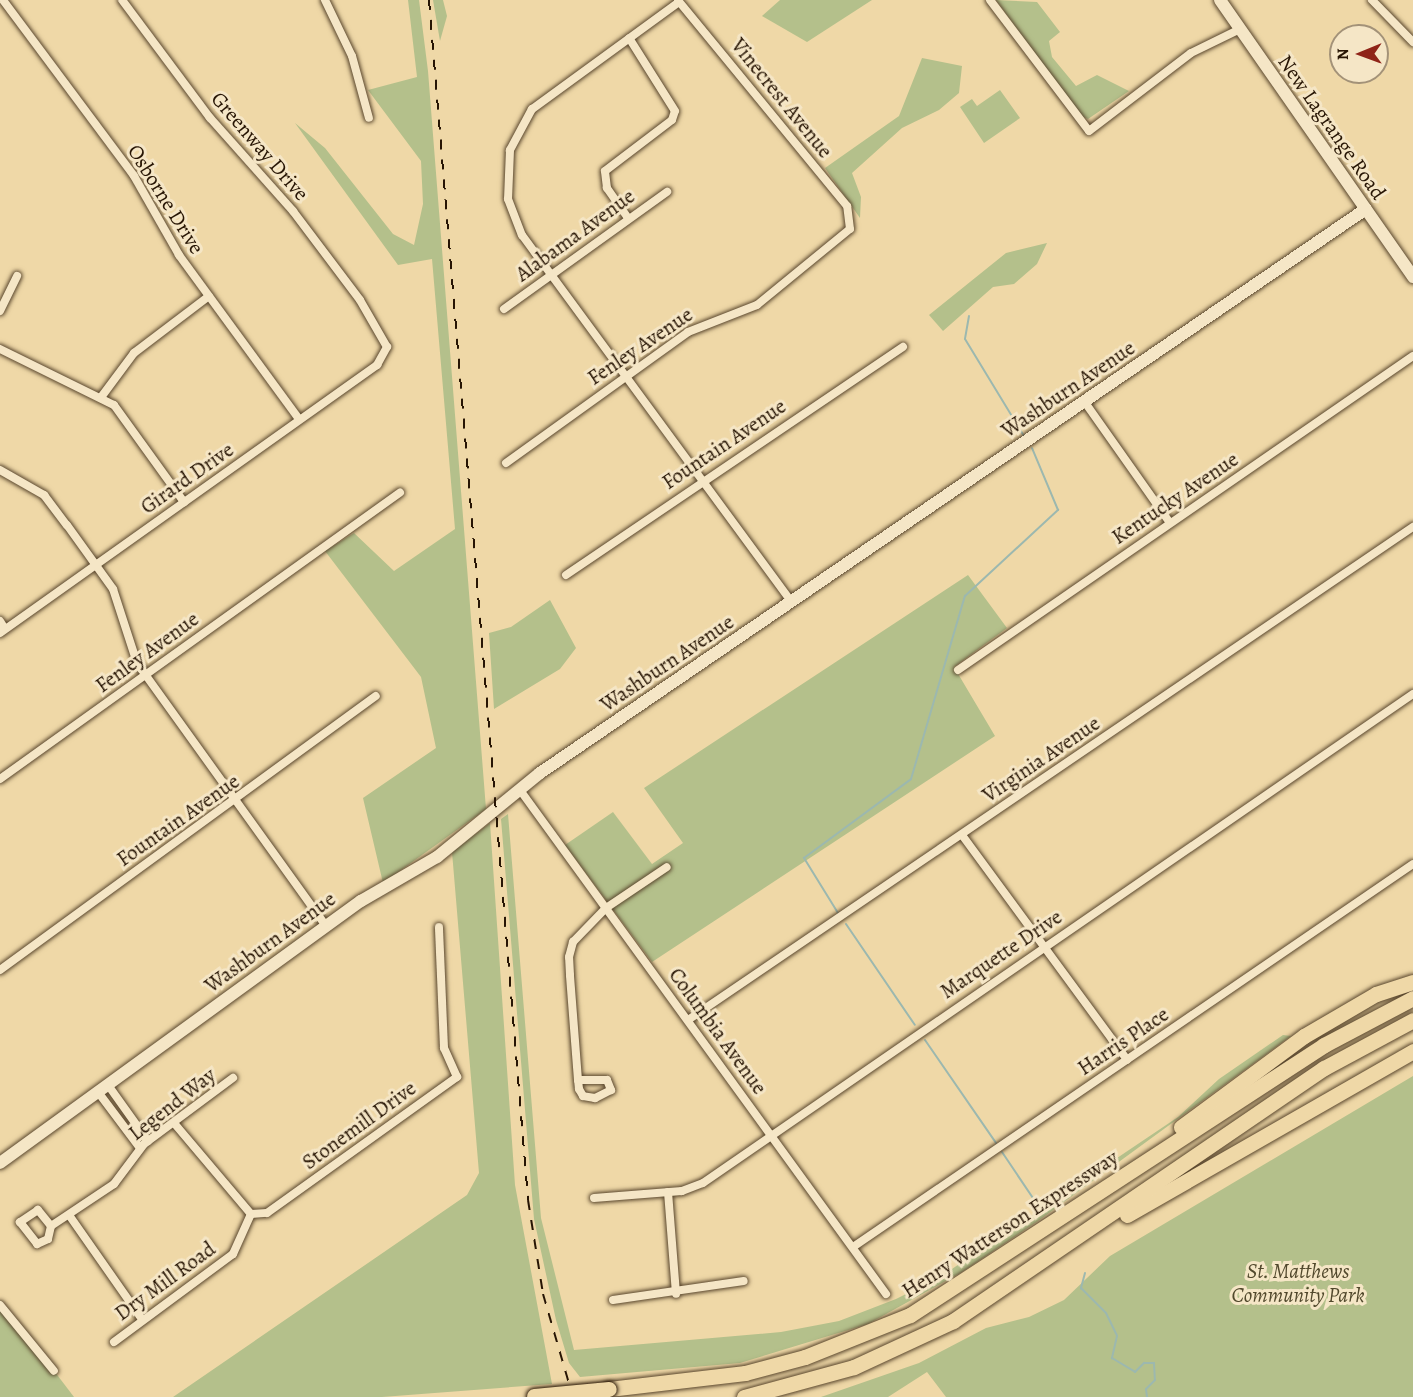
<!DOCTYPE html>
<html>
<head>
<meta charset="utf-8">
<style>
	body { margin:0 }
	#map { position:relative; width:1413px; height:1397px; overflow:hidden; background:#efd8a7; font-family:Alegreya,serif }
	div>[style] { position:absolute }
	.green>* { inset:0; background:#b4c08b }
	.stream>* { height:2px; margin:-1px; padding:0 1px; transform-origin:1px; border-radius:1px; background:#9cb8af }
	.roads { filter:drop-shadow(0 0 2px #59462d) drop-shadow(0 0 2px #59462d) }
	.street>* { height:8px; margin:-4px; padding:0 4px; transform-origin:4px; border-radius:4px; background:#f5e6c6 }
	.secondary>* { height:12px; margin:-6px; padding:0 6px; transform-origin:6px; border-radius:6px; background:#f5e6c6 }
	.highway>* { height:15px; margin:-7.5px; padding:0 7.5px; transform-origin:7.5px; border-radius:7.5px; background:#efd8a7 }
	.rail>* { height:2px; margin-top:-1px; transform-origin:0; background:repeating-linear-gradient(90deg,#271504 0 10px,transparent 0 20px) }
	.bridges { filter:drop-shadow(0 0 2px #271504) drop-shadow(0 0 2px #271504) }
	.highway-bridge>* { height:15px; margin:-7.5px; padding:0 7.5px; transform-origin:7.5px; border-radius:7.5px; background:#efd8a7 }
	span { translate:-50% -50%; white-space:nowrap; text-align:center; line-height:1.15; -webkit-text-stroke:6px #f5e6c6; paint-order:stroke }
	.street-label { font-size:21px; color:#271504 }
	.park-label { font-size:21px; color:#51482c; font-style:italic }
	.north { position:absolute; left:1329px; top:24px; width:60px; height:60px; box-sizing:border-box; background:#f5e6c6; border:2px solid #a39278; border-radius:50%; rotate:269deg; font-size:16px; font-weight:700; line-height:24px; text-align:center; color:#271504 }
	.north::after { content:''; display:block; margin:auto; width:21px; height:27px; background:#8f2418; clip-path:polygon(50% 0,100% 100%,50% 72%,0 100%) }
</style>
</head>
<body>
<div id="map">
	<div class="green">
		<div style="clip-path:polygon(408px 0,419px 0,428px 71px,486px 809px,383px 883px,363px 798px,436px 748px,421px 677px,325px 551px,354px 533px,394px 571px,455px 529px,432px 259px,398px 265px,295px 123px,325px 148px,393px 234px,414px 245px,423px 204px,421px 161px,368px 90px,417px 77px)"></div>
		<div style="clip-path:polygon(433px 0,443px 0,447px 16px,440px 41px)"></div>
		<div style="clip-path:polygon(780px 0,872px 0,807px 42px,762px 16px)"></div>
		<div style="clip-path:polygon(996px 0,1037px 2px,1060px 32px,1049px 41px,1052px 57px,1076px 86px,1097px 75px,1129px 91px,1088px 119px,1081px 116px)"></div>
		<div style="clip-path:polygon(922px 58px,962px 66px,959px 93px,939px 110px,902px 128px,852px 173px,861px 197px,860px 218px,825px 168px,899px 116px)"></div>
		<div style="clip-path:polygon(1000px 90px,1020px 118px,984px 143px,960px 107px,972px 99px,977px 106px)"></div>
		<div style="clip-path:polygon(1047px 243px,1037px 264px,1014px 284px,993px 287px,943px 331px,929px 315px,1006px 253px)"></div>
		<div style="clip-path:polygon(968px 575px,1007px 628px,954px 667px,995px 736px,652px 962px,565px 845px,613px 812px,652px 864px,683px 843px,644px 788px)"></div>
		<div style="clip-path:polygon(550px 600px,576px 648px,560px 669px,494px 709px,489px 633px,511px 627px)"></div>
		<div style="clip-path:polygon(508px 814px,541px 1218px,574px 1350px,781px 1332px,839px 1321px,896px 1299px,940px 1277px,1178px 1117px,1219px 1079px,1283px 1035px,1291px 1036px,1038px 1221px,962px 1272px,868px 1324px,740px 1363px,580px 1377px,569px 1363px,556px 1320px,534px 1219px,501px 819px)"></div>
		<div style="clip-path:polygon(490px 823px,515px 1185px,552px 1384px,382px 1397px,173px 1397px,467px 1195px,479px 1173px,452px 852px)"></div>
		<div style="clip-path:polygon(1413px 1076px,1413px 1397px,946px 1397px,927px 1372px,888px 1397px,821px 1397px,919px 1363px,986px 1328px,1029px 1317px,1064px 1300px,1110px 1256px)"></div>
		<div style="clip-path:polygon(0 1300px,74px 1397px,0 1397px)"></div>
	</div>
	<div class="stream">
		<div style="left:969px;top:316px;width:23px;rotate:100deg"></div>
		<div style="left:965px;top:339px;width:114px;rotate:58.7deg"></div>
		<div style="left:838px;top:913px;width:65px;rotate:-121.7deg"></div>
		<div style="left:804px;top:858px;width:133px;rotate:-36.4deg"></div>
		<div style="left:911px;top:779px;width:191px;rotate:-73.6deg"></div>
		<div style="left:965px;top:596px;width:127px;rotate:-42.8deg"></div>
		<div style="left:1058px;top:510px;width:67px;rotate:-112.8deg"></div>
		<div style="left:846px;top:924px;width:122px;rotate:55.7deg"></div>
		<div style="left:925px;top:1040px;width:125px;rotate:55.4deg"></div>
		<div style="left:1002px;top:1152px;width:63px;rotate:56.1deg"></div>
		<div style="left:1085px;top:1273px;width:16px;rotate:105deg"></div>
		<div style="left:1081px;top:1288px;width:35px;rotate:45deg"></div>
		<div style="left:1106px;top:1313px;width:25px;rotate:64deg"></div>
		<div style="left:1117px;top:1336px;width:23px;rotate:103deg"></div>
		<div style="left:1112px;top:1358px;width:27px;rotate:31deg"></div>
		<div style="left:1135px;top:1372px;width:13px;rotate:-45deg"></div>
		<div style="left:1144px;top:1363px;width:10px"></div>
		<div style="left:1154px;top:1363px;width:17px;rotate:87deg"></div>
		<div style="left:1155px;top:1380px;width:13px;rotate:135deg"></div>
		<div style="left:1146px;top:1389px;width:8px;rotate:83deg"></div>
	</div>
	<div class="roads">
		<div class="street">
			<div style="left:3px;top:0;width:219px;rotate:53.3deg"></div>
			<div style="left:134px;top:176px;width:91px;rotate:60.3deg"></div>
			<div style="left:179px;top:255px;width:203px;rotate:53.8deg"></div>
			<div style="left:325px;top:0;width:62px;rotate:64.3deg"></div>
			<div style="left:352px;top:56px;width:64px;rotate:74.7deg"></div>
			<div style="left:990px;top:0;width:164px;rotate:52.9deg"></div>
			<div style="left:1089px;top:131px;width:128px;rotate:-37.4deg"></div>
			<div style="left:1191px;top:53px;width:55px;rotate:-26.1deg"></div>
			<div style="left:1372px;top:0;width:59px;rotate:45.7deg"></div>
			<div style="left:679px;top:2px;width:182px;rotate:143.9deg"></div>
			<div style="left:532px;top:109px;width:47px;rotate:118.2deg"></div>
			<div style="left:510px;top:150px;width:49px;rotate:92.3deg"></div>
			<div style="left:508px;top:199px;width:39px;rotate:69deg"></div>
			<div style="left:522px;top:235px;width:456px;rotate:53.7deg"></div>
			<div style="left:628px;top:218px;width:37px;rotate:-125deg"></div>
			<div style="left:607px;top:188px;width:17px;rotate:-97deg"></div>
			<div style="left:605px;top:171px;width:84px;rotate:-37.3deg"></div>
			<div style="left:672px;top:120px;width:9px;rotate:-72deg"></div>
			<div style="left:675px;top:111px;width:86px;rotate:-122.2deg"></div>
			<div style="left:504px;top:309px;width:201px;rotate:-35.7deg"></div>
			<div style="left:0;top:311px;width:39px;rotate:-64deg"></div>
			<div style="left:0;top:349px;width:127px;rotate:26.2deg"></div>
			<div style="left:114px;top:405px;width:120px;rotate:54.2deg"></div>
			<div style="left:102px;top:396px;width:54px;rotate:-53.3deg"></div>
			<div style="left:134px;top:353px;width:94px;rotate:-37.2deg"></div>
			<div style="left:1084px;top:401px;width:149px;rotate:54.8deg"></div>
			<div style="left:506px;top:463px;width:224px;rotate:-35.7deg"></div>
			<div style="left:688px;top:332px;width:74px;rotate:-21.4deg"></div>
			<div style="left:757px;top:305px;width:120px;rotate:-39.3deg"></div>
			<div style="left:850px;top:229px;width:23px;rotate:-97deg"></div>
			<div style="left:847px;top:206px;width:266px;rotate:-129.4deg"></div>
			<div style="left:0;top:470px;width:51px;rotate:29.6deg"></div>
			<div style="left:44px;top:495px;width:38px;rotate:53deg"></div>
			<div style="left:67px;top:525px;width:79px;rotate:54.3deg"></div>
			<div style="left:113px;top:589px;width:78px;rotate:72deg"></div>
			<div style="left:137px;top:663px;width:324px;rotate:54.3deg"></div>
			<div style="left:566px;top:575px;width:407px;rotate:-34.1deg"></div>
			<div style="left:0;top:621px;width:9px;rotate:58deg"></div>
			<div style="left:0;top:633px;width:463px;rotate:-35.4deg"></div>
			<div style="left:377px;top:365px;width:21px;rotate:-61deg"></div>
			<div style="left:387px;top:347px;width:54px;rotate:-119.9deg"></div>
			<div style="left:360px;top:300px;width:111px;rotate:-127deg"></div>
			<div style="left:293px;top:211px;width:125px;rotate:-131.7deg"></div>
			<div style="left:210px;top:118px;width:147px;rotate:-126.7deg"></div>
			<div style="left:958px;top:670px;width:553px;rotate:-34.61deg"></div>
			<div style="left:0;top:779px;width:492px;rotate:-35.6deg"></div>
			<div style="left:520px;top:790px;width:623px;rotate:54.01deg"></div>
			<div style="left:962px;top:835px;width:279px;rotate:53.7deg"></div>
			<div style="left:0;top:970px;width:465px;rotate:-36.1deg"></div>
			<div style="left:688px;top:1020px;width:877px;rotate:-34.22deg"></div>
			<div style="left:578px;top:1080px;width:29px"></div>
			<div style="left:607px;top:1080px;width:11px;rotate:68deg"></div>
			<div style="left:611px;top:1090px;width:18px;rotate:153deg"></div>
			<div style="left:595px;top:1098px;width:12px;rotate:-171deg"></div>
			<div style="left:583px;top:1096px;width:8px;rotate:-120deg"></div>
			<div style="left:579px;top:1089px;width:9px;rotate:-96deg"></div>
			<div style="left:578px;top:1080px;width:105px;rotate:-94.4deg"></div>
			<div style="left:570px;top:975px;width:18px;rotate:-93deg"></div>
			<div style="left:569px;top:957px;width:16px;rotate:-75deg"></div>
			<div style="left:573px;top:942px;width:47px;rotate:-45.9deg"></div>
			<div style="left:606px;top:908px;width:73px;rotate:-33.9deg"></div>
			<div style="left:108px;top:1085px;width:69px;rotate:54.5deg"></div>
			<div style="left:98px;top:1092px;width:70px;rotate:53.1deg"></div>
			<div style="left:174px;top:1123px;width:119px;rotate:49.8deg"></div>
			<div style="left:668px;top:1192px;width:102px;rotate:85.5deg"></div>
			<div style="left:594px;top:1198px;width:88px;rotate:-4.5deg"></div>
			<div style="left:682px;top:1191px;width:22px;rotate:-21deg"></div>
			<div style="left:703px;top:1183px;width:862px;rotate:-34.56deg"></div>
			<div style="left:251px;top:1214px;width:16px;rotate:-4deg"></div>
			<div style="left:267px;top:1213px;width:234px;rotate:-35.6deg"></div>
			<div style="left:457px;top:1077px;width:32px;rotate:-114deg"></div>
			<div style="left:444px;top:1048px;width:121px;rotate:-92.4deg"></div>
			<div style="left:69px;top:1215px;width:126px;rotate:55deg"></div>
			<div style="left:51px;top:1226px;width:21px;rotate:-129deg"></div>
			<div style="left:38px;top:1210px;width:22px;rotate:146deg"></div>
			<div style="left:20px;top:1222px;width:28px;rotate:52deg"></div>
			<div style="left:37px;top:1244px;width:12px;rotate:-24deg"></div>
			<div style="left:48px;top:1239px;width:13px;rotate:-77deg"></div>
			<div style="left:51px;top:1226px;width:76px;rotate:-33.7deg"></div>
			<div style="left:114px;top:1184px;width:50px;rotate:-53.1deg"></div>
			<div style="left:144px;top:1144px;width:111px;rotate:-36.6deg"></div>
			<div style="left:853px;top:1247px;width:678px;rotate:-34.37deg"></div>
			<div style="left:613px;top:1300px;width:132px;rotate:-8.3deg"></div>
			<div style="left:0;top:1305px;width:85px;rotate:50.7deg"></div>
			<div style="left:114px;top:1342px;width:148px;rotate:-36.5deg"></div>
			<div style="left:233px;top:1254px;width:44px;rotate:-65.8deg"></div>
		</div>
		<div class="secondary">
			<div style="left:1220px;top:0;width:338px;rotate:55.1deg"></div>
			<div style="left:0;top:1163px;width:446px;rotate:-36deg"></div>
			<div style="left:361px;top:901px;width:88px;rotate:-30.1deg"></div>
			<div style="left:437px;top:857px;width:133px;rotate:-39.2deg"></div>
			<div style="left:540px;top:773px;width:1000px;rotate:-34.33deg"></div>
		</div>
		<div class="highway">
			<div style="left:1181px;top:1127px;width:153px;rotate:-36.5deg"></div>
			<div style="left:1304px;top:1036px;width:83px;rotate:-30.3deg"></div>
			<div style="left:1376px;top:994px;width:39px;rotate:-18deg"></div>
			<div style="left:1127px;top:1215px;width:330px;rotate:-29.8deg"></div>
			<div style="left:609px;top:1389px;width:137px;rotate:-6.7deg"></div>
			<div style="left:745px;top:1373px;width:62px;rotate:-14.9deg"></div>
			<div style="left:805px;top:1357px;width:113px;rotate:-21.8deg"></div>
			<div style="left:910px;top:1315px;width:494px;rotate:-33.1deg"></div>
			<div style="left:1324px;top:1045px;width:101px;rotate:-27.8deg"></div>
			<div style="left:744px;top:1397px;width:114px;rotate:-15.3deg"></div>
			<div style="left:854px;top:1367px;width:109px;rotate:-24.9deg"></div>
			<div style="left:953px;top:1321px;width:449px;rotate:-34.3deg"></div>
			<div style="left:1324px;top:1068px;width:101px;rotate:-28.3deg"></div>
		</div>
	</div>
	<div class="rail">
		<div style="left:429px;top:0;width:1204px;rotate:85.28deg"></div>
		<div style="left:528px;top:1200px;width:95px;rotate:80.9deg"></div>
		<div style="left:543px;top:1294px;width:107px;rotate:73.8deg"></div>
	</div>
	<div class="bridges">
		<div class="highway-bridge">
			<div style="left:534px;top:1396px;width:75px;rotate:-5.3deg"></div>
		</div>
	</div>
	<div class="street-label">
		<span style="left:782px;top:98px;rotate:51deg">Vinecrest Avenue</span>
		<span style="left:1332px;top:127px;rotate:55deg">New Lagrange Road</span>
		<span style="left:260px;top:146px;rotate:49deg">Greenway Drive</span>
		<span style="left:166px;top:199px;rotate:58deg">Osborne Drive</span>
		<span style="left:575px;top:235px;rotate:-36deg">Alabama Avenue</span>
		<span style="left:640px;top:346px;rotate:-34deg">Fenley Avenue</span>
		<span style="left:1068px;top:389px;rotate:-34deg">Washburn Avenue</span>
		<span style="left:724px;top:444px;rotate:-34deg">Fountain Avenue</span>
		<span style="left:187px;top:478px;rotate:-35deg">Girard Drive</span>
		<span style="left:1175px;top:498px;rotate:-34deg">Kentucky Avenue</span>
		<span style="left:147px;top:652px;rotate:-36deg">Fenley Avenue</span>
		<span style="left:667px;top:663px;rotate:-34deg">Washburn Avenue</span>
		<span style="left:1041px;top:759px;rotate:-34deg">Virginia Avenue</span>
		<span style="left:178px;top:820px;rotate:-35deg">Fountain Avenue</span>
		<span style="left:270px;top:942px;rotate:-36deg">Washburn Avenue</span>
		<span style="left:1001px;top:954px;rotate:-34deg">Marquette Drive</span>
		<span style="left:718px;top:1031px;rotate:54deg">Columbia Avenue</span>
		<span style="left:1123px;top:1041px;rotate:-34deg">Harris Place</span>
		<span style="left:172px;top:1104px;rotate:-38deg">Legend Way</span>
		<span style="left:359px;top:1125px;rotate:-36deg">Stonemill Drive</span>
		<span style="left:1010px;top:1224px;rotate:-33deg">Henry Watterson Expressway</span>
		<span style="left:165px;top:1281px;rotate:-36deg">Dry Mill Road</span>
	</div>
	<div class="park-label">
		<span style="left:1298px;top:1283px">St. Matthews<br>Community Park</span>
	</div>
	<div class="north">N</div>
</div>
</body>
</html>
